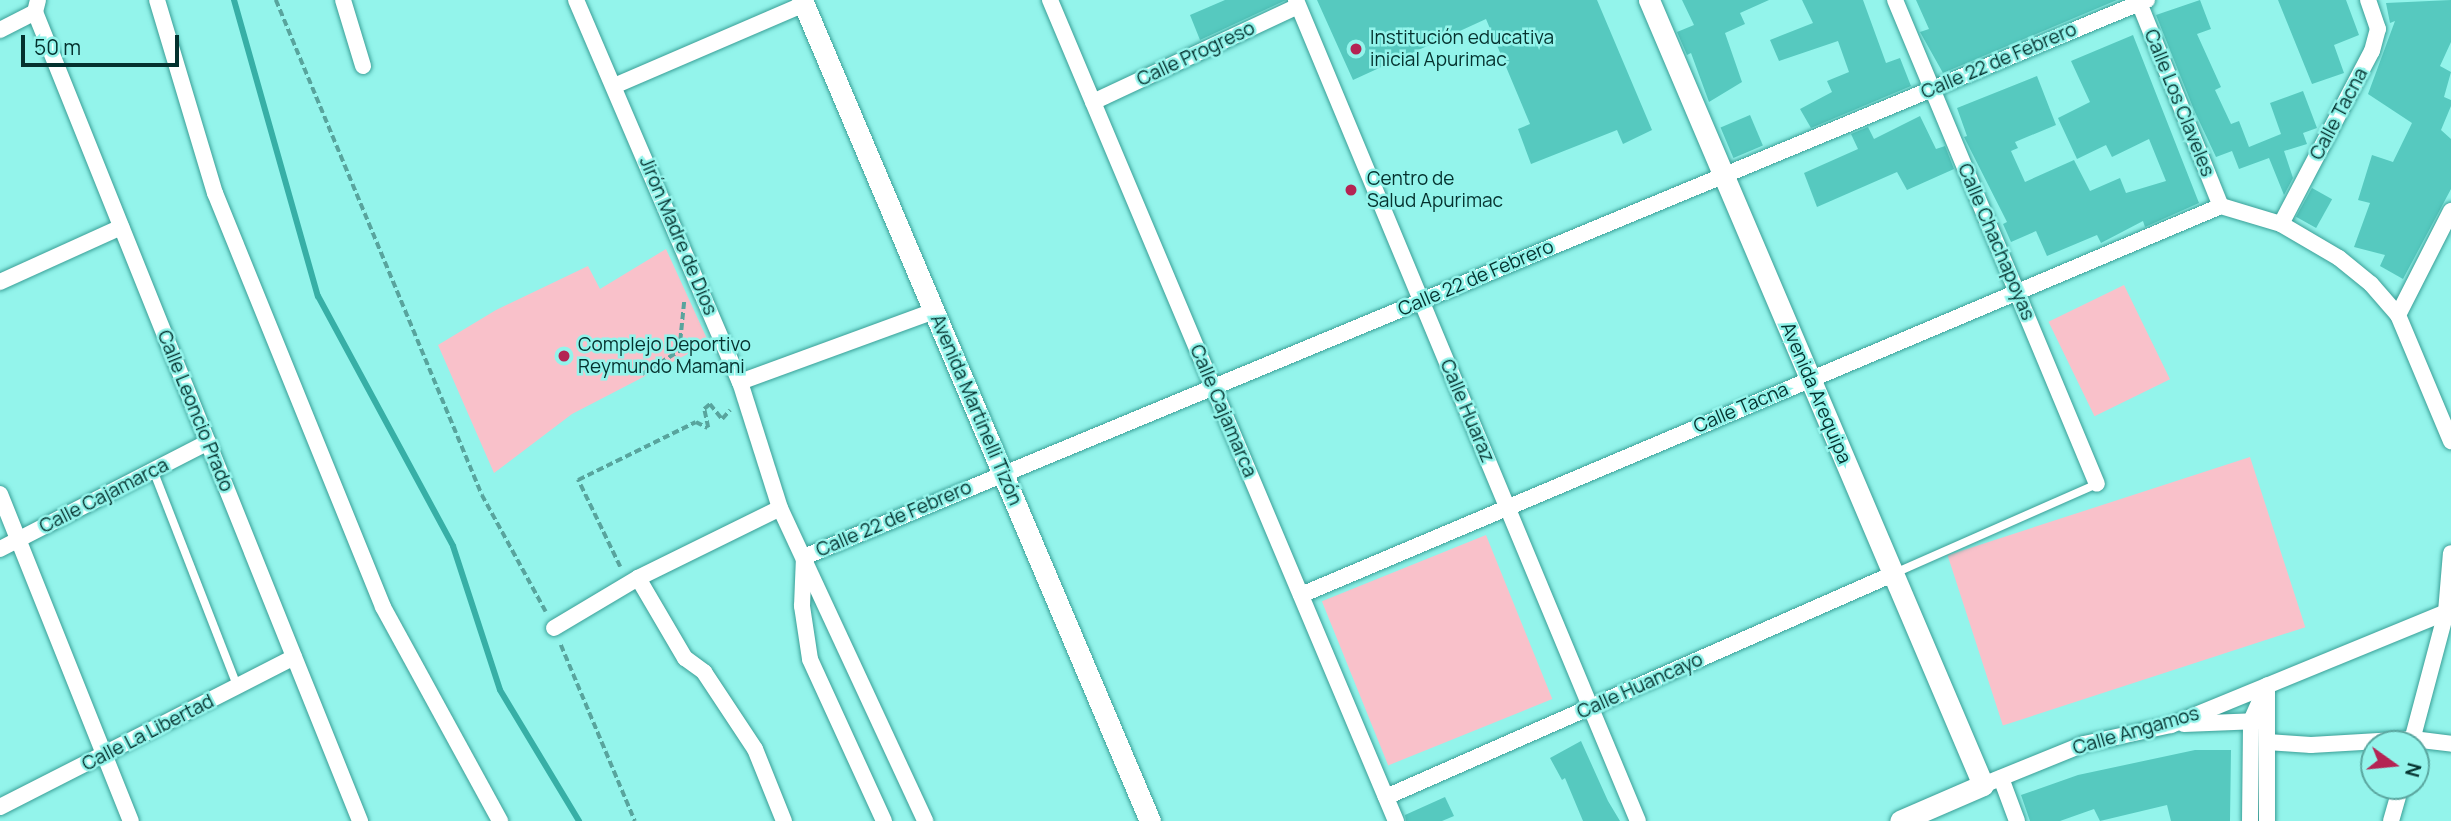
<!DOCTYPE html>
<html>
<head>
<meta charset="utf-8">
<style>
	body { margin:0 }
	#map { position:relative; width:2451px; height:821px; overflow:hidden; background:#93f4eb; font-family:Manrope,sans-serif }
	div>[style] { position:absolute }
	.green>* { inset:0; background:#f9c1ca; transform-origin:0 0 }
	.stream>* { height:6px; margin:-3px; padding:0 3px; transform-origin:3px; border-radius:3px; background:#37afa6 }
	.building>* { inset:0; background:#56c9bf; transform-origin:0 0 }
	.path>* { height:3.5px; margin-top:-1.75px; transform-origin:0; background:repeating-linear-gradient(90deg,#58a49d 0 7px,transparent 0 10.5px) }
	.roads { filter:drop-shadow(0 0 2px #3a9f97) drop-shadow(0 0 2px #3a9f97) }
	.service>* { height:8px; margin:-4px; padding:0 4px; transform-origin:4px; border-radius:4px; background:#fff }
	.minor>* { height:16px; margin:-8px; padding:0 8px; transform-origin:8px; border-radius:8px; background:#fff }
	.tertiary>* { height:21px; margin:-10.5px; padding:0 10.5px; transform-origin:10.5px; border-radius:10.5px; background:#fff }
	.dots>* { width:19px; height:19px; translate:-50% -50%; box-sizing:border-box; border:4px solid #93f4eb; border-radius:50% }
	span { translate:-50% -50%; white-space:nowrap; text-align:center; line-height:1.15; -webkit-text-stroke:5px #93f4eb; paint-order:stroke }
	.poi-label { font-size:19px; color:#04312e }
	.left { translate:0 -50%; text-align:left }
	.street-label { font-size:19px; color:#04312e }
	.north { position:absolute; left:2360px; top:730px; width:70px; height:70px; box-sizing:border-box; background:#93f4eb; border:2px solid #5aa69f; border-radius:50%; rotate:105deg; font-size:19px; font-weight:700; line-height:28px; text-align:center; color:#04312e }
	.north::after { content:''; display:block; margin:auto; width:24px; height:32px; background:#b42453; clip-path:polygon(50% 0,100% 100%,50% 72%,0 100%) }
	.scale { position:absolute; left:21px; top:35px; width:158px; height:32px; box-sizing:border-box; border:4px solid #04312e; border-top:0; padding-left:9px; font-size:21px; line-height:24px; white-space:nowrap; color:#04312e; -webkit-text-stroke:5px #93f4eb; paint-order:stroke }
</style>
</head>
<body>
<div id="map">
	<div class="green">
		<div style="clip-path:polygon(666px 249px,709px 343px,572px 414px,494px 473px,438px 345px,496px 310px,588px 266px,600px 289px)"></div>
		<div style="left:2124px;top:285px;width:105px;height:84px;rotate:64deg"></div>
		<div style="left:2250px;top:457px;width:179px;height:318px;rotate:72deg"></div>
		<div style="left:1486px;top:535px;width:177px;height:177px;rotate:68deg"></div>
	</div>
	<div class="stream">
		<div style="left:234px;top:0;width:308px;rotate:74.2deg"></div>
		<div style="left:318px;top:296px;width:284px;rotate:61.6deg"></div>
		<div style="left:453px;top:546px;width:151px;rotate:71.9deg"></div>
		<div style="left:500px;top:690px;width:153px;rotate:58.9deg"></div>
	</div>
	<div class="building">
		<div style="clip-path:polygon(1225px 0,1286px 0,1200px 40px,1190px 15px)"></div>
		<div style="clip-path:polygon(1317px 0,1597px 0,1652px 130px,1623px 144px,1617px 130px,1531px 164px,1518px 129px,1530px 124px,1486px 19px,1353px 80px)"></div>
		<div style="clip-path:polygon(1682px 0,1769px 0,1740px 13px,1745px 24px,1725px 33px,1742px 82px,1709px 102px,1691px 53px,1687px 55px,1677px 32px,1694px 25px)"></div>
		<div style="clip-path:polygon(1802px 0,1863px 0,1886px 63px,1900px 58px,1911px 86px,1811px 128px,1800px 109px,1832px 92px,1827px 81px,1849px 72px,1838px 41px,1779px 61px,1770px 40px,1813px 23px)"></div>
		<div style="clip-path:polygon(1916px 0,2117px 0,1943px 73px,1920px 32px,1929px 29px)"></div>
		<div style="clip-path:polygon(2200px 0,2211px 29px,2197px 34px,2221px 87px,2215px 90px,2231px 124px,2239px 121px,2249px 147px,2281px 134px,2270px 103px,2303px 91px,2317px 128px,2303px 133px,2307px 144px,2284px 151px,2293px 178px,2284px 195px,2269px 158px,2239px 169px,2232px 151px,2216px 157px,2194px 110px,2156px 15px)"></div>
		<div style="clip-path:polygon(2278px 0,2346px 0,2359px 35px,2334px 45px,2344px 73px,2312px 84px)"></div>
		<div style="clip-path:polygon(2451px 0,2451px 42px,2440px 66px,2451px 72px,2444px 97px,2451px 100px,2451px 106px,2441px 130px,2451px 139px,2451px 189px,2403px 279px,2380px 266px,2385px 255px,2354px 247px,2370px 203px,2358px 200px,2372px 155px,2393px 162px,2412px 123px,2368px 94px,2395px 21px,2390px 23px,2386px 3px)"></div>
		<div style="clip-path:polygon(2133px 35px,2199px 203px,2145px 227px,2143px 221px,2101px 243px,2097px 235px,2047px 256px,2036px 231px,2011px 242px,2003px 224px,2007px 222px,1964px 137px,1967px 136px,1957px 108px,2037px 76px,2056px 125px,2015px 142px,2018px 148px,2011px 151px,2025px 182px,2074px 160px,2090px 191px,2120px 178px,2126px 193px,2166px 181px,2149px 139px,2112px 157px,2106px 145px,2077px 159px,2058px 118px,2090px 102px,2071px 61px)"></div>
		<div style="left:1750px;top:115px;width:33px;height:32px;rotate:67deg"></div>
		<div style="clip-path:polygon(1920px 116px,1936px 149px,1945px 146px,1954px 169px,1907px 190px,1897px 172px,1817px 207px,1804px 173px,1858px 149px,1851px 134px,1868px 127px,1874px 139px)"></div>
		<div style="left:2312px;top:188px;width:23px;height:33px;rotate:29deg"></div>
		<div style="clip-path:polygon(1581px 741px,1608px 801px,1620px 821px,1583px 821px,1565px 778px,1562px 780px,1550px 758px)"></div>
		<div style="clip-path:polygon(2195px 750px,2231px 750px,2230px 821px,2171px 821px,2167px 805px,2100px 821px,2094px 809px,2060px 821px,2030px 821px,2021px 795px,2078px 775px)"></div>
		<div style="clip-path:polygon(1445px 797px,1454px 816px,1442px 821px,1406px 821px,1405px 815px)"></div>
	</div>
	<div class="path">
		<div style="left:276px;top:0;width:536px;rotate:67.4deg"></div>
		<div style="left:482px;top:495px;width:133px;rotate:61.3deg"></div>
		<div style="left:642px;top:374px;width:44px;rotate:-31.9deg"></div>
		<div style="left:679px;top:351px;width:50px;rotate:-84.3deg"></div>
		<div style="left:620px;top:567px;width:97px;rotate:-115.8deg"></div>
		<div style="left:578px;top:480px;width:131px;rotate:-26.2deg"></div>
		<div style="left:696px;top:422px;width:13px;rotate:27deg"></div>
		<div style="left:708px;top:428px;width:19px;rotate:-102deg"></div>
		<div style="left:704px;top:409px;width:8px;rotate:-40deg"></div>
		<div style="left:710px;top:404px;width:19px;rotate:51deg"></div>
		<div style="left:722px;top:419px;width:12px;rotate:-48deg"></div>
		<div style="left:561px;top:645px;width:191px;rotate:67.2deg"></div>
	</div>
	<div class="roads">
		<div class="service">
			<div style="left:153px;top:470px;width:232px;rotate:68.7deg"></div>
			<div style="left:1895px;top:573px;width:221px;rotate:-23.8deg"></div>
		</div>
		<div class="minor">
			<div style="left:38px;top:0;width:12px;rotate:104deg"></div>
			<div style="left:35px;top:12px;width:872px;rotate:68.11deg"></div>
			<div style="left:157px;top:0;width:202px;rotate:73.3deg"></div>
			<div style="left:215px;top:193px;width:447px;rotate:67.9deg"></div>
			<div style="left:383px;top:607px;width:244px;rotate:61.3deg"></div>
			<div style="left:343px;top:0;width:69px;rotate:73.1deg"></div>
			<div style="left:576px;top:0;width:416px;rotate:66.8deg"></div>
			<div style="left:740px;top:382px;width:132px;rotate:72.4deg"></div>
			<div style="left:780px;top:508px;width:345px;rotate:65.1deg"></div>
			<div style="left:1050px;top:0;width:891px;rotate:67.15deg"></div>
			<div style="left:1296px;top:0;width:889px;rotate:67.39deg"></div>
			<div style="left:1895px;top:0;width:524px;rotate:67.35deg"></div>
			<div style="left:2138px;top:0;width:222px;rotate:68.1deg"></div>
			<div style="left:0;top:30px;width:39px;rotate:-27deg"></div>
			<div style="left:614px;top:86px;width:207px;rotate:-23.3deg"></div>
			<div style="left:1093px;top:102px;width:226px;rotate:-25.1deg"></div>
			<div style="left:2221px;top:206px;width:63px;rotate:16.7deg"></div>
			<div style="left:2281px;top:224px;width:67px;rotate:30.4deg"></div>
			<div style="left:2339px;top:258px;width:41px;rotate:39.1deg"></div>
			<div style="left:2371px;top:284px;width:41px;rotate:48.9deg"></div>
			<div style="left:2398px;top:315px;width:137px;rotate:67.2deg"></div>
			<div style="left:2281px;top:224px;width:195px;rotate:-62.3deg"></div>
			<div style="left:2372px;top:51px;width:23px;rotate:-75deg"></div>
			<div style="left:2378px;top:29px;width:31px;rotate:-109deg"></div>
			<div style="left:0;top:282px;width:133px;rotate:-24.4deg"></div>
			<div style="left:2398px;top:315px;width:117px;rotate:-63deg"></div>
			<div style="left:740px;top:382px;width:207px;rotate:-20.1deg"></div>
			<div style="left:0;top:494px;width:352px;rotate:68.2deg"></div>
			<div style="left:0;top:549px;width:234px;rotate:-27.2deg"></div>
			<div style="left:638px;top:578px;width:93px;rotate:59.6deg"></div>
			<div style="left:685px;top:658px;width:24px;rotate:36deg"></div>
			<div style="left:704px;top:672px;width:92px;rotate:56.5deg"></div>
			<div style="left:755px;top:749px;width:78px;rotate:68.1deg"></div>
			<div style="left:1301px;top:595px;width:999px;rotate:-22.92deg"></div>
			<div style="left:554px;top:628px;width:98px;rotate:-30.8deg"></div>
			<div style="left:638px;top:578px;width:158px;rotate:-26.2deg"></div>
			<div style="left:2267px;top:691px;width:130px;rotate:90deg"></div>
			<div style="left:2184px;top:724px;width:75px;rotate:-2.3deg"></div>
			<div style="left:2267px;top:742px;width:44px;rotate:3.9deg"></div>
			<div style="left:2311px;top:745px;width:102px;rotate:-3.4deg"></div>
			<div style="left:2413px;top:739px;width:38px;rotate:7deg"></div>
			<div style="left:2411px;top:744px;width:137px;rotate:-75.1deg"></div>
			<div style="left:2446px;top:612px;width:59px;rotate:-85.2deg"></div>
			<div style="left:2001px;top:778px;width:46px;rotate:69.6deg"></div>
			<div style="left:1983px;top:785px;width:109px;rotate:-22.1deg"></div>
			<div style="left:2084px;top:744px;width:89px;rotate:-12.3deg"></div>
			<div style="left:2171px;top:725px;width:303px;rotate:-22.3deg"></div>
			<div style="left:1386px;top:797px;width:554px;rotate:-23.74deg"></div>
			<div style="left:0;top:807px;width:330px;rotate:-27deg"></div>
			<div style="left:884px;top:821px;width:178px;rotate:-114.6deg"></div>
			<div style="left:810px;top:659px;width:54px;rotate:-98.6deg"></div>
			<div style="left:802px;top:606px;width:49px;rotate:-87.7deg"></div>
			<div style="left:804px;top:557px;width:1454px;rotate:-22.53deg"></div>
			<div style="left:2250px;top:821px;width:100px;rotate:-89.4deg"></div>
			<div style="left:2251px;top:721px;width:39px;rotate:-66deg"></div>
			<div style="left:2391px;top:821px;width:36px;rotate:-74deg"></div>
		</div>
		<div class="tertiary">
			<div style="left:802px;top:0;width:892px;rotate:67.03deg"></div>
			<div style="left:1649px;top:0;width:853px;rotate:66.95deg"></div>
			<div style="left:1983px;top:785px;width:90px;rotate:156.6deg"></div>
		</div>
	</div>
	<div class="dots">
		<div style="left:1356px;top:49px;background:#b42453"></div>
		<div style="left:1351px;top:190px;background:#b42453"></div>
		<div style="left:564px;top:356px;background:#b42453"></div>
	</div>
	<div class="poi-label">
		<span class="left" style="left:1370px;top:49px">Institución educativa<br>inicial Apurimac</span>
		<span class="left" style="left:1367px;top:190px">Centro de<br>Salud Apurimac</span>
		<span class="left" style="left:578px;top:356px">Complejo Deportivo<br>Reymundo Mamani</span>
	</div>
	<div class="street-label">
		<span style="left:1196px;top:54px;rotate:-25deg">Calle Progreso</span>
		<span style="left:1999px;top:61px;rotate:-23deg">Calle 22 de Febrero</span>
		<span style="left:2179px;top:103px;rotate:68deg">Calle Los Claveles</span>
		<span style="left:2339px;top:114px;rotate:-62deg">Calle Tacna</span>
		<span style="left:678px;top:236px;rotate:67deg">Jirón Madre de Dios</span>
		<span style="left:1996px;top:242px;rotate:67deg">Calle Chachapoyas</span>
		<span style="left:1476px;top:278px;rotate:-23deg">Calle 22 de Febrero</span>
		<span style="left:1816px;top:393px;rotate:67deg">Avenida Arequipa</span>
		<span style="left:1741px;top:408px;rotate:-23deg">Calle Tacna</span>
		<span style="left:976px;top:410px;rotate:67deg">Avenida Martinelli Tizón</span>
		<span style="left:195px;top:411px;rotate:68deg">Calle Leoncio Prado</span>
		<span style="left:1223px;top:411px;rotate:67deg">Calle Cajamarca</span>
		<span style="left:1467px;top:411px;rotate:67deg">Calle Huaraz</span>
		<span style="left:104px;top:496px;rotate:-27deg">Calle Cajamarca</span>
		<span style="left:894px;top:519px;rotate:-23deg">Calle 22 de Febrero</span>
		<span style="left:1640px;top:686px;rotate:-24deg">Calle Huancayo</span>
		<span style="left:2136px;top:731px;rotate:-16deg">Calle Angamos</span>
		<span style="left:148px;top:733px;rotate:-27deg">Calle La Libertad</span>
	</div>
	<div class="north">N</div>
	<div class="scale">50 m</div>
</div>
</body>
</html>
